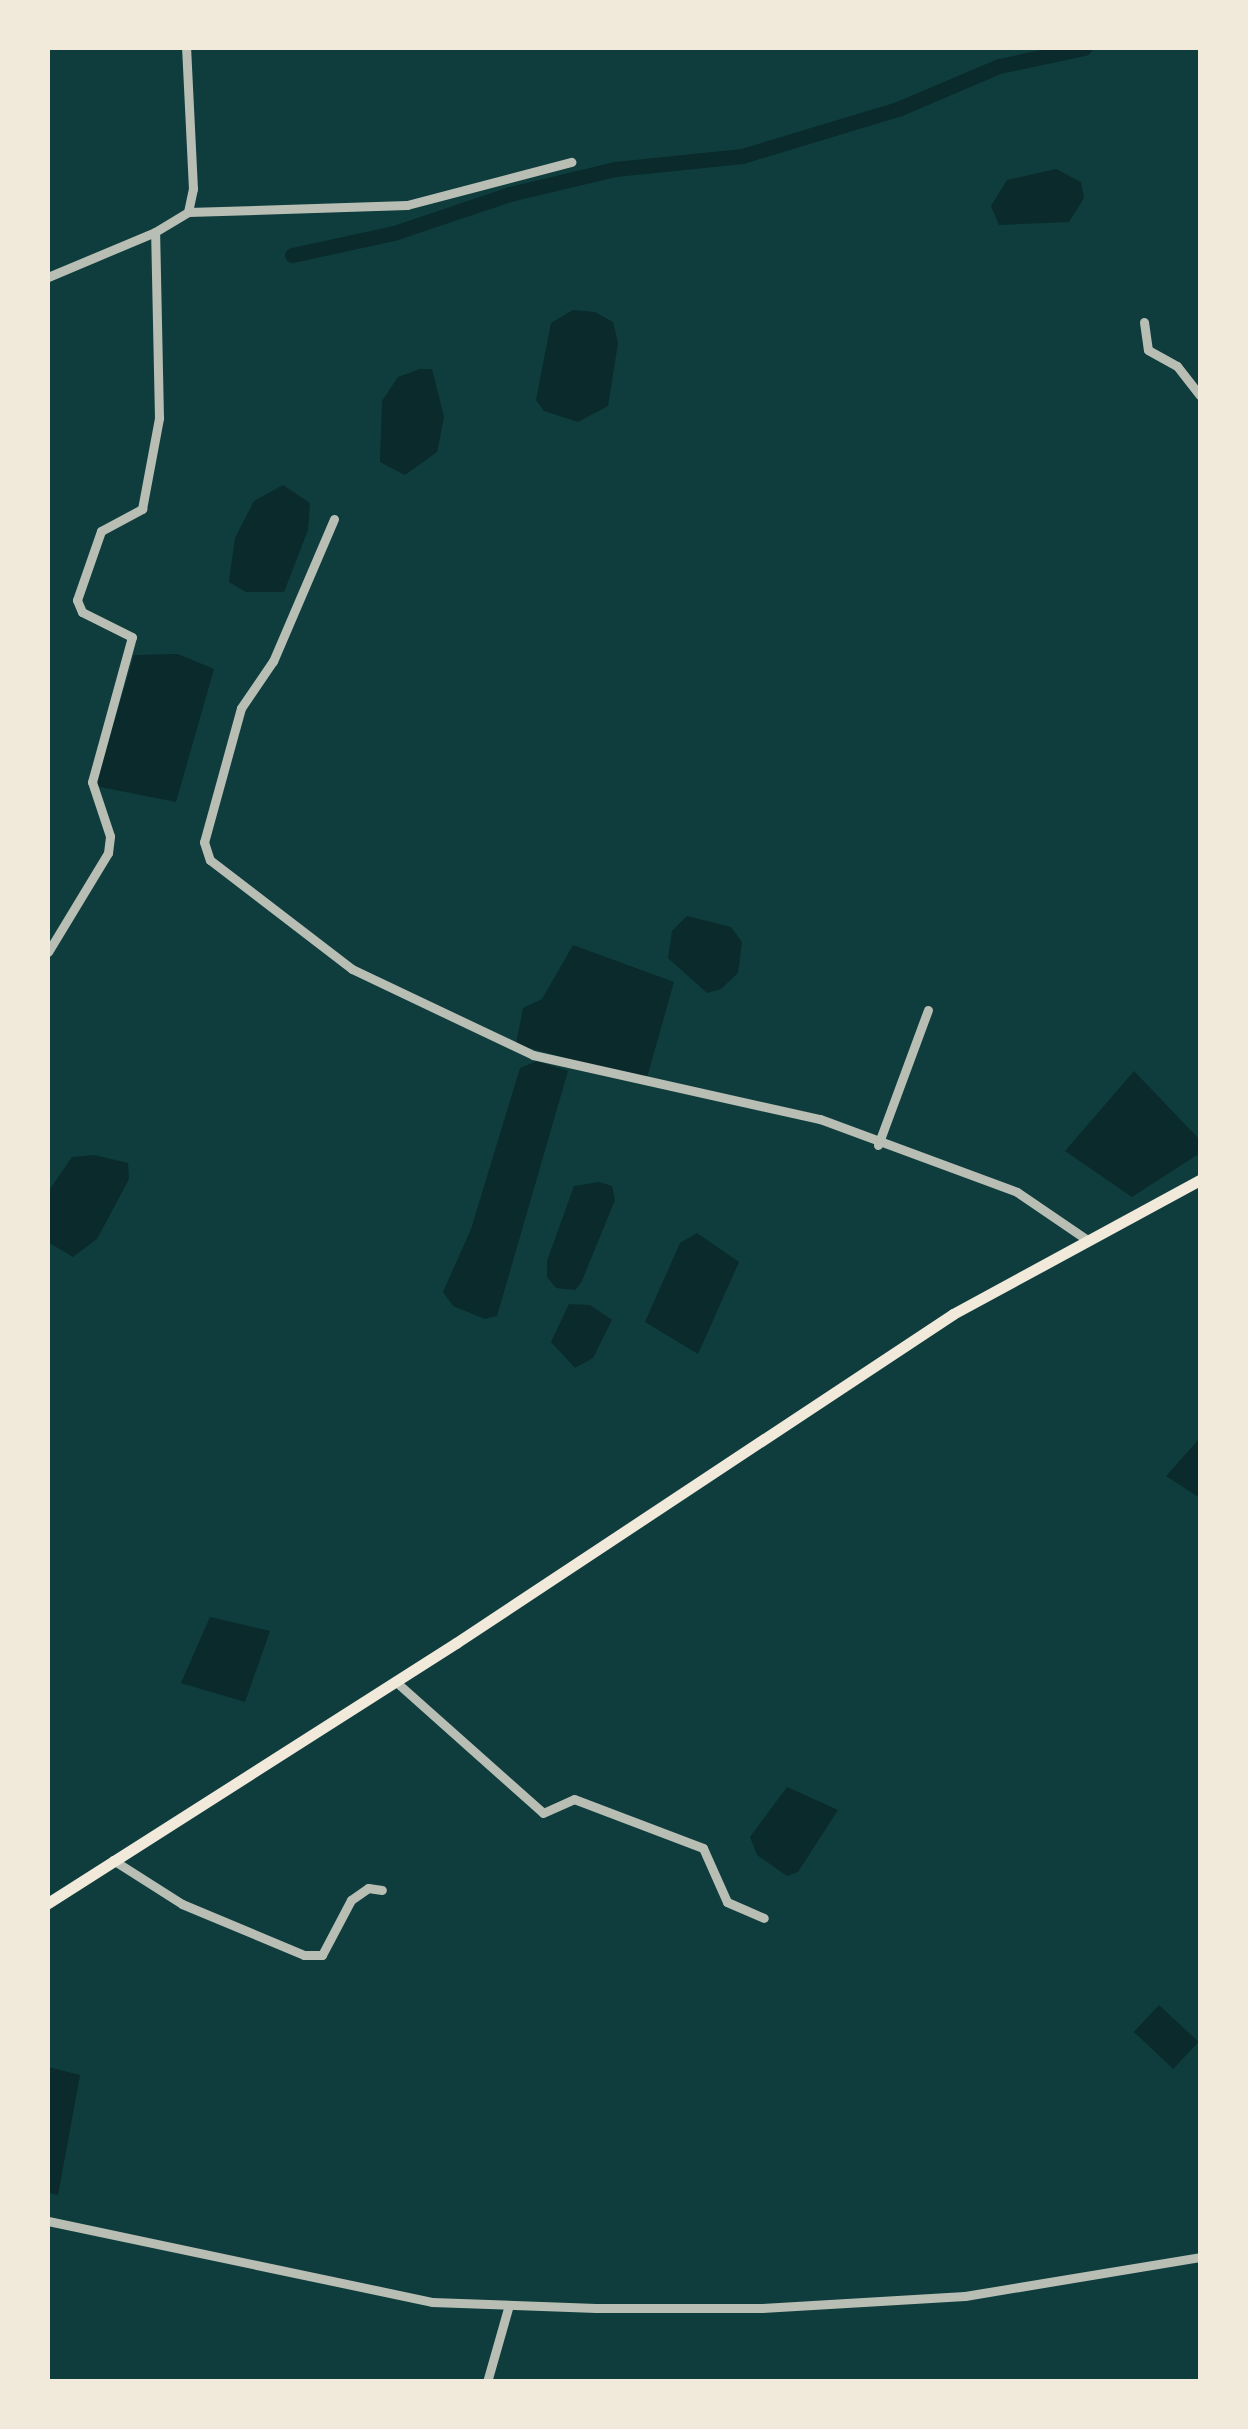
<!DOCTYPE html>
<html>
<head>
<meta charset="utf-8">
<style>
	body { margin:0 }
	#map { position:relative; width:1248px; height:2429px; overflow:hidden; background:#0f3d3e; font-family:"Varela Round",sans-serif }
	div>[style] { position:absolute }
	.water>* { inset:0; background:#0a2a2b; transform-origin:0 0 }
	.canal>* { height:15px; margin:-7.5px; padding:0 7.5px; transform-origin:7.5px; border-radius:7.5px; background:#0a2a2b }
	.minor>* { height:9px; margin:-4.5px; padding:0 4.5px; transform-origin:4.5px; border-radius:4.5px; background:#b8beb3 }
	.secondary>* { height:11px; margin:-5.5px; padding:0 5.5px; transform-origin:5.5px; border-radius:5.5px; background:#f1e9da }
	span { translate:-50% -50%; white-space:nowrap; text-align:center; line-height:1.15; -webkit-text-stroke:10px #f1e9da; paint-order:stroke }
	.frame { position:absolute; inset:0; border:50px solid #f1e9da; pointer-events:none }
</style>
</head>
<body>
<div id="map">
	<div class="water">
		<div style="clip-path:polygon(1056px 169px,1081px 182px,1084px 198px,1069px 222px,999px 225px,991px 206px,1007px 180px)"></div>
		<div style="clip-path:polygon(573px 310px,595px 312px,613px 322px,618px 343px,608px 406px,578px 422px,544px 411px,536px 400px,551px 323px)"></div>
		<div style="clip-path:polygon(420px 369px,432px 369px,444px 417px,437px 452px,405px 475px,380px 462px,382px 401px,398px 377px)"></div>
		<div style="clip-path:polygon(283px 485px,310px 503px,308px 530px,284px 592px,246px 592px,229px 582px,235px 538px,254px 501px)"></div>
		<div style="clip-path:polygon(178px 654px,214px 669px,176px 802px,95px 786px,134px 655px)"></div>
		<div style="clip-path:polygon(687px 916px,731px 927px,742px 942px,738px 973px,721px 989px,707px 993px,668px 958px,672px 931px)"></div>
		<div style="clip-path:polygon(573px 945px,674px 982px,646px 1081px,516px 1044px,523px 1008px,542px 999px)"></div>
		<div style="clip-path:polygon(537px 1061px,568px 1071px,497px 1316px,485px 1319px,453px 1306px,443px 1292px,471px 1229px,520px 1068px)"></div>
		<div style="clip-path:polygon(1134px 1071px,1200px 1140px,1200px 1153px,1132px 1197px,1065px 1151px)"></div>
		<div style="clip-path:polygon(94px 1155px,128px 1163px,129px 1179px,97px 1239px,73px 1257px,48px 1242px,48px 1192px,72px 1157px)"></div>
		<div style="clip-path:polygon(599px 1182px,612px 1186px,615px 1200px,581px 1283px,575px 1290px,556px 1288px,547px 1277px,547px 1261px,574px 1186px)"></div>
		<div style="clip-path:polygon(697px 1233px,739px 1262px,698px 1354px,645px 1322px,680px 1243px)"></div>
		<div style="clip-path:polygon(569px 1304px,590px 1305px,612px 1320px,593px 1358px,575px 1368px,551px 1342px)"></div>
		<div style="clip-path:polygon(1200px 1438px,1200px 1498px,1166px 1476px)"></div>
		<div style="clip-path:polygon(210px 1617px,270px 1631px,245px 1702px,181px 1683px)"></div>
		<div style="clip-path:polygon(787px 1787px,838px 1810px,798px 1872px,787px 1876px,757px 1855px,750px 1837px)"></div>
		<div style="left:1159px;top:2005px;width:54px;height:37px;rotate:43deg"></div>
		<div style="clip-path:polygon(48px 2067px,80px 2075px,58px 2195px,48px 2193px)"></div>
	</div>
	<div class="canal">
		<div style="left:292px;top:255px;width:104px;rotate:-12.2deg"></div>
		<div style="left:394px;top:233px;width:122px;rotate:-18.6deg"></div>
		<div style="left:510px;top:194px;width:108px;rotate:-13.4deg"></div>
		<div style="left:615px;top:169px;width:128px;rotate:-5.8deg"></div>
		<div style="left:742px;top:156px;width:163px;rotate:-16.8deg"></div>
		<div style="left:898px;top:109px;width:110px;rotate:-23.1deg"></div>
		<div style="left:999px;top:66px;width:87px;rotate:-12deg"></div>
	</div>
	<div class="minor">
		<div style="left:188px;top:212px;width:219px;rotate:-1.8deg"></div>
		<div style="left:407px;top:205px;width:170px;rotate:-14.7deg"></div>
		<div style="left:48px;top:277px;width:116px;rotate:-22.8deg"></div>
		<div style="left:1144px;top:322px;width:28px;rotate:82deg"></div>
		<div style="left:1148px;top:350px;width:33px;rotate:29deg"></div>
		<div style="left:1177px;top:366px;width:37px;rotate:52deg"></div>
		<div style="left:334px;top:519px;width:155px;rotate:113.2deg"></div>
		<div style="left:273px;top:661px;width:57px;rotate:124.2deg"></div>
		<div style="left:241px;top:708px;width:139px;rotate:105.4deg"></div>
		<div style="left:204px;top:842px;width:19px;rotate:72deg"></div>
		<div style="left:210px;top:860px;width:179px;rotate:37.5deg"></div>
		<div style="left:352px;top:969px;width:200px;rotate:25.4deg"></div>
		<div style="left:533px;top:1055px;width:294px;rotate:12.6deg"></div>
		<div style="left:820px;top:1119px;width:210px;rotate:20.3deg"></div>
		<div style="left:1017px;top:1192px;width:83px;rotate:34.3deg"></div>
		<div style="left:48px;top:952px;width:116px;rotate:-58.8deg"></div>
		<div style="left:108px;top:853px;width:17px;rotate:-83deg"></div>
		<div style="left:110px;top:836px;width:57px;rotate:-108.4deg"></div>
		<div style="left:92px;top:782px;width:150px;rotate:-74.6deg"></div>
		<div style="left:132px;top:637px;width:56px;rotate:-153.4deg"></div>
		<div style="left:82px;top:612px;width:13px;rotate:-113deg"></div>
		<div style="left:77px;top:600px;width:73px;rotate:-70.8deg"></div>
		<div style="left:101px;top:531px;width:47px;rotate:-28.2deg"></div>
		<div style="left:142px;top:509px;width:93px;rotate:-79.4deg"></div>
		<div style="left:159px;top:418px;width:186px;rotate:-91.2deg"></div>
		<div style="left:155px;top:232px;width:39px;rotate:-31deg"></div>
		<div style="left:188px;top:212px;width:24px;rotate:-78deg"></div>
		<div style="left:193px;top:189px;width:141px;rotate:-92.8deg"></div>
		<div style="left:878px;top:1145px;width:144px;rotate:-69.7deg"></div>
		<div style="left:395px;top:1681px;width:198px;rotate:41.7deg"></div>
		<div style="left:543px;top:1813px;width:34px;rotate:-24deg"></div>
		<div style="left:574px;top:1799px;width:138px;rotate:20.8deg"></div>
		<div style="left:703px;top:1848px;width:59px;rotate:66deg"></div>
		<div style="left:727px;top:1902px;width:40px;rotate:23.4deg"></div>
		<div style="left:113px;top:1860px;width:82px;rotate:32.5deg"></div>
		<div style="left:182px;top:1904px;width:132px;rotate:22.7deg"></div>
		<div style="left:304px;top:1955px;width:18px"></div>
		<div style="left:322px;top:1955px;width:62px;rotate:-62.2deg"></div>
		<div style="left:351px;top:1900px;width:21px;rotate:-35deg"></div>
		<div style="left:368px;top:1888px;width:14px;rotate:8deg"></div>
		<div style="left:48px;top:2221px;width:392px;rotate:11.9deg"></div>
		<div style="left:432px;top:2302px;width:164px;rotate:2.1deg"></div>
		<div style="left:596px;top:2308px;width:166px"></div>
		<div style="left:762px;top:2308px;width:203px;rotate:-3.4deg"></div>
		<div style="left:965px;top:2296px;width:238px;rotate:-9.4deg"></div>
		<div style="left:487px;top:2382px;width:80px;rotate:-74.1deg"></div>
	</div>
	<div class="secondary">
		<div style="left:48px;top:1903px;width:484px;rotate:-32.5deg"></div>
		<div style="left:456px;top:1643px;width:596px;rotate:-33.5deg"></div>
		<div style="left:953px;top:1314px;width:281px;rotate:-28.5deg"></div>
	</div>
	<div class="frame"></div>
</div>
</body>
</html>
